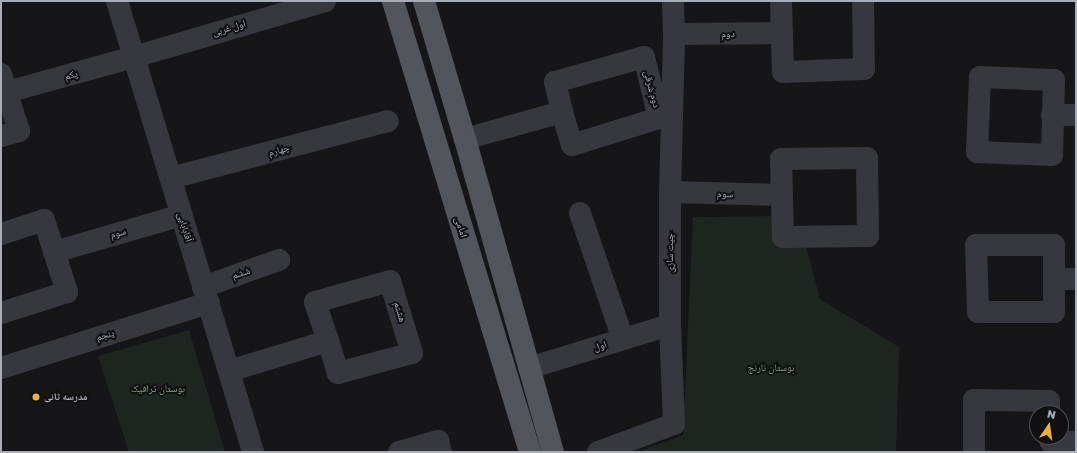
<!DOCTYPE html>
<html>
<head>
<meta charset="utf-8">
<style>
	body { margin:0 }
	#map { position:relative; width:1077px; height:453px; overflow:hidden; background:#161618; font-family:"Golos Text","Noto Naskh Arabic",sans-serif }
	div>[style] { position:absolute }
	.green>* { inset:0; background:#1e261f }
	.minor>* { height:22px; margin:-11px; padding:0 11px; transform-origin:11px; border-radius:11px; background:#37383d }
	.major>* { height:22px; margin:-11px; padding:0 11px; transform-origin:11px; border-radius:11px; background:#53555c }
	.dots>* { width:11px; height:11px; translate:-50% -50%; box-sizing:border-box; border:2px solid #111113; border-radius:50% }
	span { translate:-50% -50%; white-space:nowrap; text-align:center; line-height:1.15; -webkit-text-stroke:4px #111113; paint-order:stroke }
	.street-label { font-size:10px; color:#a8adb8 }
	.park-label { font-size:10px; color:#7fa381 }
	.poi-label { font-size:10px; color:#a8adb8; font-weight:700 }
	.left { translate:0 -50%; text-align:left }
	.frame { position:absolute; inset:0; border:2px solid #a8adb8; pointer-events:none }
	.north { position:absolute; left:1029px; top:405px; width:40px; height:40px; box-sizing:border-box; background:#111113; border:1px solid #4d4f55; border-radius:50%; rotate:13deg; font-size:11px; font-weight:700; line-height:16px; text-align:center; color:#a8adb8 }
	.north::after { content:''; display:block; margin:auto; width:14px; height:18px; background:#f2b134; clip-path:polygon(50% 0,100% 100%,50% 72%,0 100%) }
</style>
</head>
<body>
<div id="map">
	<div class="green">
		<div style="clip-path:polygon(776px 216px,806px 246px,820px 299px,899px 347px,896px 452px,638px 452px,683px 435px,693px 217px)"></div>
		<div style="clip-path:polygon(189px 330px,225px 452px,129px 452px,98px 356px)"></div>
	</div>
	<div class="minor">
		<div style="left:117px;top:1px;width:471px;rotate:73.2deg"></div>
		<div style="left:781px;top:1px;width:71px;rotate:88.4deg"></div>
		<div style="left:783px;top:72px;width:81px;rotate:-2.1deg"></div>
		<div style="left:864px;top:69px;width:68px;rotate:-90.8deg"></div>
		<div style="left:674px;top:34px;width:108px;rotate:-0.5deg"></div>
		<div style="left:1px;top:74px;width:60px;rotate:72.5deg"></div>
		<div style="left:19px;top:131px;width:19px;rotate:164deg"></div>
		<div style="left:980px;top:77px;width:74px;rotate:2.3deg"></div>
		<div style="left:1054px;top:80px;width:75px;rotate:91.5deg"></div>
		<div style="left:1052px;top:155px;width:75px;rotate:-177.7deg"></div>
		<div style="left:977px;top:152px;width:75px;rotate:-87.7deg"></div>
		<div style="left:7px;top:92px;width:132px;rotate:-15.4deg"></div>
		<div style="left:134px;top:57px;width:199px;rotate:-16.3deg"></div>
		<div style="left:1052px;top:115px;width:24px"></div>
		<div style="left:465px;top:139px;width:101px;rotate:-15.6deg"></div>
		<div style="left:562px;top:112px;width:31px;rotate:-103deg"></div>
		<div style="left:555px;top:82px;width:92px;rotate:-15.7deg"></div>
		<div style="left:644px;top:57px;width:63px;rotate:76.2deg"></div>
		<div style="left:659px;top:118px;width:91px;rotate:162.8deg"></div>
		<div style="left:572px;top:145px;width:34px;rotate:-107deg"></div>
		<div style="left:867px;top:158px;width:78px;rotate:89.3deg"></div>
		<div style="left:868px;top:236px;width:85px;rotate:179.3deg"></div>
		<div style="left:783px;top:237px;width:78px;rotate:-91.5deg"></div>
		<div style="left:781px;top:159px;width:86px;rotate:-0.7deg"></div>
		<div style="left:171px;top:178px;width:224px;rotate:-14.7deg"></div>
		<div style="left:670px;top:192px;width:111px;rotate:1.5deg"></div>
		<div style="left:580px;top:213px;width:133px;rotate:71.2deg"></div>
		<div style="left:1px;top:234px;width:45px;rotate:-18deg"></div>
		<div style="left:44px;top:220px;width:76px;rotate:72.3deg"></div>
		<div style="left:67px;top:292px;width:69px;rotate:162.3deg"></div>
		<div style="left:976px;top:245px;width:78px"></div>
		<div style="left:1054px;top:245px;width:67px;rotate:90deg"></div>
		<div style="left:1054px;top:312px;width:76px;rotate:180deg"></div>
		<div style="left:978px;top:312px;width:67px;rotate:-91.7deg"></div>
		<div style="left:54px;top:252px;width:133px;rotate:-16.1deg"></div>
		<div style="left:1055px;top:279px;width:21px"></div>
		<div style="left:203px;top:287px;width:81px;rotate:-19.6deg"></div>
		<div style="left:1px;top:368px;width:218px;rotate:-17.4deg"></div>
		<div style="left:529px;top:368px;width:147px;rotate:-17deg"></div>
		<div style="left:229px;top:371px;width:103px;rotate:-16.9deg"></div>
		<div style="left:328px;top:341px;width:41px;rotate:-108.4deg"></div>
		<div style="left:315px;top:302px;width:78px;rotate:-15.6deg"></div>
		<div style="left:390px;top:281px;width:75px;rotate:73deg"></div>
		<div style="left:412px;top:353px;width:77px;rotate:164.9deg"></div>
		<div style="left:338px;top:373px;width:34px;rotate:-107deg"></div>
		<div style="left:1050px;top:441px;width:26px;rotate:2deg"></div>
		<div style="left:399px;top:452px;width:41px;rotate:-15.8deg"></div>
		<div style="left:438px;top:441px;width:11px;rotate:75deg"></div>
		<div style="left:598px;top:452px;width:81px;rotate:-20.2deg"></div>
		<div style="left:674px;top:424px;width:99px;rotate:-92.3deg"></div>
		<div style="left:670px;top:325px;width:133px;rotate:-90deg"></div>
		<div style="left:670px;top:192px;width:158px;rotate:-88.5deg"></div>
		<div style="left:674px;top:34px;width:33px;rotate:-92deg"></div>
		<div style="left:974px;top:452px;width:52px;rotate:-90deg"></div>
		<div style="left:974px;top:400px;width:75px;rotate:0.8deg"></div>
		<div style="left:1049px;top:401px;width:12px;rotate:90deg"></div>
	</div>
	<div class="major">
		<div style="left:393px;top:1px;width:471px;rotate:73.1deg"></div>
		<div style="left:424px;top:1px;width:144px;rotate:73.5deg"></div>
		<div style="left:465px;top:139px;width:325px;rotate:74.3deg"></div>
	</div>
	<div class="dots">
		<div style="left:36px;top:397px;background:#f2b134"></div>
	</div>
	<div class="street-label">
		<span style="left:229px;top:28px;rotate:-16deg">اول غربی</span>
		<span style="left:728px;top:34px">دوم</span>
		<span style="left:71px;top:75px;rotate:-15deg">یکم</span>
		<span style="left:652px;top:89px;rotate:75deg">دوم شرقی</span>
		<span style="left:279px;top:150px;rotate:-15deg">چهارم</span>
		<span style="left:725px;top:194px;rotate:1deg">سوم</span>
		<span style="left:185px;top:227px;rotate:73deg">آقابابایی</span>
		<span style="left:461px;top:227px;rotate:73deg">امامی</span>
		<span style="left:118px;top:233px;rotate:-16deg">سوم</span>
		<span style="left:670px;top:253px;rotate:-90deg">چیت سازی</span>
		<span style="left:241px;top:273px;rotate:-19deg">ششم</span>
		<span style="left:400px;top:312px;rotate:73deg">هشتم</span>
		<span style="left:105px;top:335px;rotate:-17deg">پنجم</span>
		<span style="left:600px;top:346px;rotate:-18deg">اول</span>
	</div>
	<div class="park-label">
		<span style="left:771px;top:368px">بوستان نارنج</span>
		<span style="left:158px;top:389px">بوستان ترافیک</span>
	</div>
	<div class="poi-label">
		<span class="left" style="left:44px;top:397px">مدرسه ثانی</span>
	</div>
	<div class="frame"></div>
	<div class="north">N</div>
</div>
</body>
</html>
